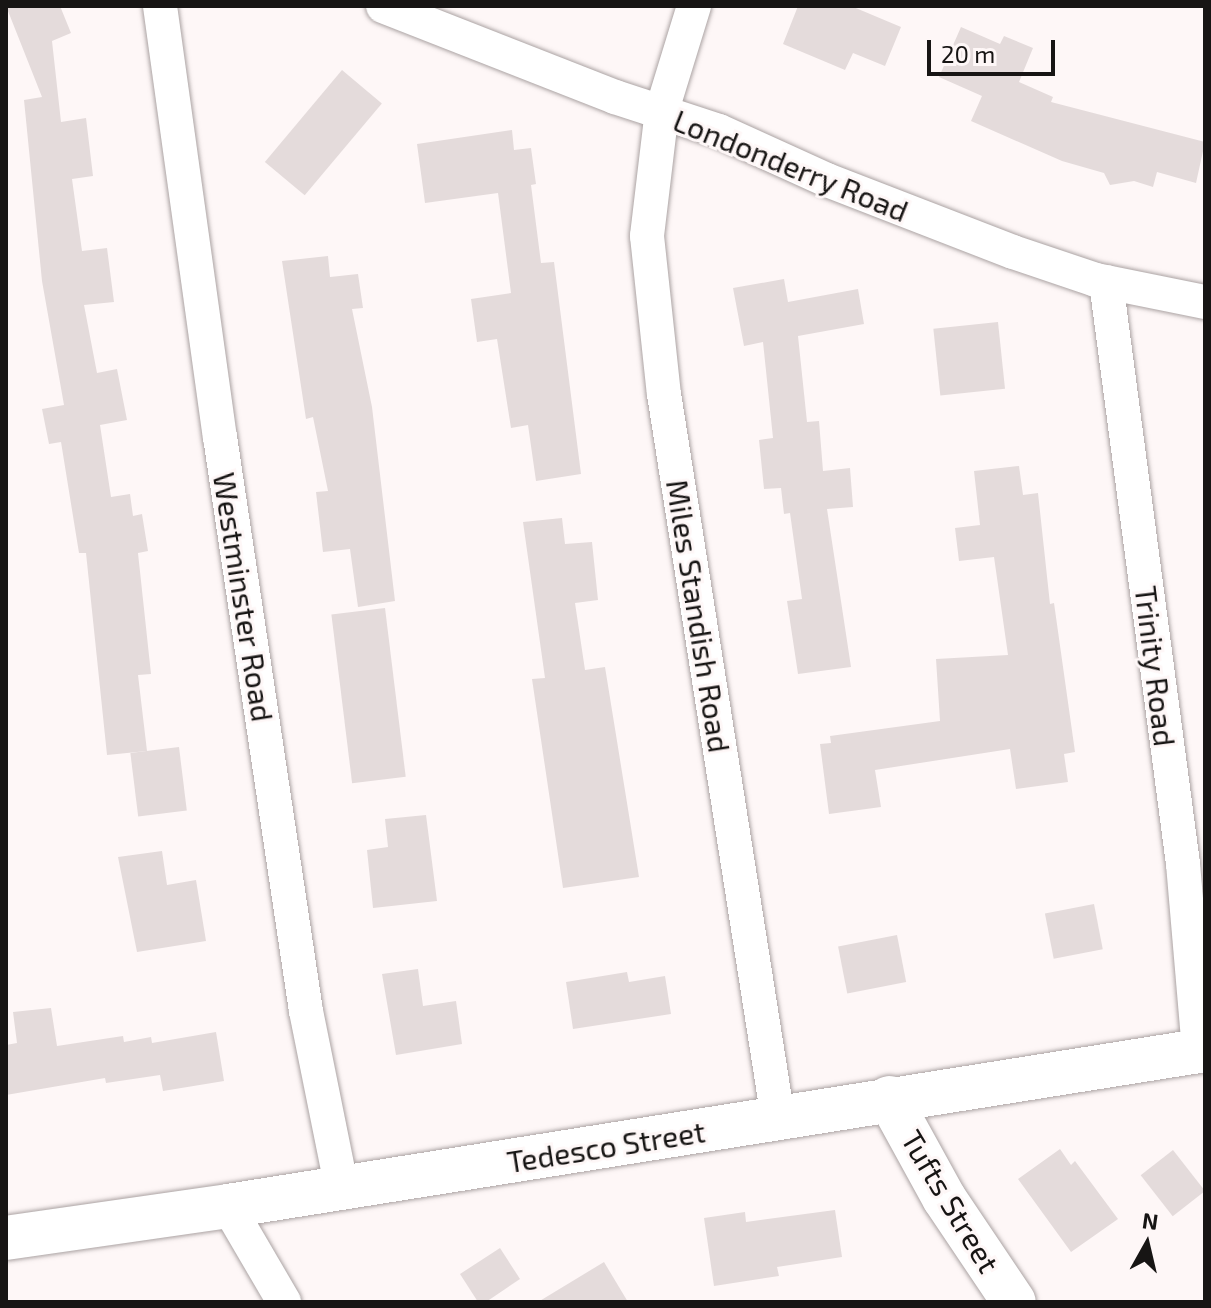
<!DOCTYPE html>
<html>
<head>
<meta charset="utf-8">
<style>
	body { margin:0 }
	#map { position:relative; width:1211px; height:1308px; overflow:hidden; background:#fef7f7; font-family:"Exo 2",sans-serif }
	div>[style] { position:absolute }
	.building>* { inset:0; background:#e4dbdb; transform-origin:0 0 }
	.roads { filter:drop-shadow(0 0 2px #aba3a3) drop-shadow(0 0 2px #aba3a3) }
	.street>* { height:34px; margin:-17px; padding:0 17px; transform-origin:17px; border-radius:17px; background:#fff }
	.secondary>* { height:44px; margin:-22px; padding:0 22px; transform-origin:22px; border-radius:22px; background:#fff }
	.primary>* { height:44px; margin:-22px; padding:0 22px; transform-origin:22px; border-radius:22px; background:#fff }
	span { translate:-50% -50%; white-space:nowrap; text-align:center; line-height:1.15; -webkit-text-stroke:6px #fef7f7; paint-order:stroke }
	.street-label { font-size:30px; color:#171514 }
	.frame { position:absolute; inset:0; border:8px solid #171514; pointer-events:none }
	.north { position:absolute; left:1107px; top:1204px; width:80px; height:80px; -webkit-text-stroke:6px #fef7f7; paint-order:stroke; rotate:8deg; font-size:22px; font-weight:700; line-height:32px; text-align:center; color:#171514 }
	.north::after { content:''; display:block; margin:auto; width:28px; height:36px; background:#171514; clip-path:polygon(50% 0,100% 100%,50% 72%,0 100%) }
	.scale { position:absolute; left:927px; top:40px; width:128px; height:36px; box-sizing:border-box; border:4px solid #171514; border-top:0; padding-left:10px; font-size:24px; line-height:28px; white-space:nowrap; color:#171514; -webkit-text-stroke:6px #fef7f7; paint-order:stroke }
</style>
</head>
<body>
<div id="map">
	<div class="building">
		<div style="clip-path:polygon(6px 6px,60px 6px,71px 33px,52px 41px,61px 122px,86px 118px,93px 176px,72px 179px,82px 251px,107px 248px,114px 302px,84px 305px,97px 373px,117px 369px,127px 420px,100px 425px,111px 497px,130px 494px,133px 516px,142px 514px,148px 551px,138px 553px,151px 674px,138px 675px,147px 751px,107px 755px,86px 553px,79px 553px,61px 442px,49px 444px,42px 409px,64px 405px,42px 281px,24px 100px,42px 97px)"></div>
		<div style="clip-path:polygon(798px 6px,851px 6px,901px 27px,885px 66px,853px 53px,845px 70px,783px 44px)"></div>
		<div style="clip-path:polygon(961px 27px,1000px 44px,1004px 36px,1033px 48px,1019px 82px,1053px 97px,1051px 102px,1205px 142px,1196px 183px,1157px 172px,1153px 187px,1134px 181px,1110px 185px,1104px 173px,1062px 161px,971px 121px,982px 96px,939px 77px)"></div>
		<div style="left:342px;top:70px;width:52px;height:120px;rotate:40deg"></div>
		<div style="clip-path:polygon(512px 130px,514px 150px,531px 148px,536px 184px,531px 185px,541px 263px,554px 262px,581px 474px,536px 481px,528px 425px,511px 428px,497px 339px,477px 342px,471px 299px,511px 293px,498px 193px,425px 203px,417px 144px)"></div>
		<div style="clip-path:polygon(328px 256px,330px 277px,358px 274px,363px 308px,352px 309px,372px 407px,395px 601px,358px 607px,350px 549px,323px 552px,316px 492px,328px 491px,313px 417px,306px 419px,282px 261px)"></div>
		<div style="clip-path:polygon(784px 279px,788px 302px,858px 289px,864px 324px,798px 336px,807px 422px,819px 421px,823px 471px,850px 468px,853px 507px,827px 509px,851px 667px,798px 674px,787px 601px,802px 599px,790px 513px,784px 514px,781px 488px,764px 489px,759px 440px,773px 438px,763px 342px,744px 346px,733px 288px)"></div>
		<div style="left:998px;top:322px;width:67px;height:65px;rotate:84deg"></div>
		<div style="clip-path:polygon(1019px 466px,1023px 495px,1038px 493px,1050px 604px,1054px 603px,1075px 752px,1064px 754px,1068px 782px,1016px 789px,1010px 749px,875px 770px,881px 807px,829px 814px,820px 744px,831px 743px,830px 736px,940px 721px,936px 659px,1008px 655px,994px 557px,959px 561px,955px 528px,980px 525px,974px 471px)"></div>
		<div style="clip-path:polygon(562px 518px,565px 544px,592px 542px,598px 600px,575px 603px,585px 670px,605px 667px,639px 877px,563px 888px,532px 679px,545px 678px,523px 522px)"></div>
		<div style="left:385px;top:608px;width:170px;height:54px;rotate:83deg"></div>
		<div style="left:179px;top:747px;width:64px;height:49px;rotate:83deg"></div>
		<div style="clip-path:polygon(426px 815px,437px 901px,373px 908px,367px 850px,388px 847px,385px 819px)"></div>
		<div style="clip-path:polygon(162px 851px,167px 885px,196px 880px,206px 941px,137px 952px,118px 857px)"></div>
		<div style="left:1094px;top:904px;width:46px;height:50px;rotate:79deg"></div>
		<div style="left:897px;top:935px;width:48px;height:60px;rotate:79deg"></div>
		<div style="clip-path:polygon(418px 969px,423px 1006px,456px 1001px,462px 1044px,396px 1055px,382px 974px)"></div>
		<div style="clip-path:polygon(627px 972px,629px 982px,665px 976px,671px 1014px,573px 1029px,566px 982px)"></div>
		<div style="clip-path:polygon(51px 1008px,57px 1046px,123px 1036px,124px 1042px,151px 1037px,152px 1043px,216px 1032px,224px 1081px,163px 1091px,160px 1075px,106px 1083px,105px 1078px,6px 1095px,6px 1045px,17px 1043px,13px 1012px)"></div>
		<div style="clip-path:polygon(1060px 1149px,1071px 1165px,1075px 1161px,1118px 1219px,1071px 1252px,1018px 1179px)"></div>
		<div style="left:1173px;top:1150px;width:52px;height:41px;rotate:52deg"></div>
		<div style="clip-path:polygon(835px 1210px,842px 1257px,777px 1267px,779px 1276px,714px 1286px,704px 1218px,745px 1212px,746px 1222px)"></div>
		<div style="clip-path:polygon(500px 1248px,520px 1279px,486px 1302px,478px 1302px,460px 1274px)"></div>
		<div style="clip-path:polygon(604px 1262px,628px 1302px,538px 1302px)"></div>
	</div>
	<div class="roads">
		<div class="street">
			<div style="left:160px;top:6px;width:435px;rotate:82.1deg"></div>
			<div style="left:220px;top:437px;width:580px;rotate:81.48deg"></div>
			<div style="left:306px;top:1011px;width:177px;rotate:78.6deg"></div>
			<div style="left:383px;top:6px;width:249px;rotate:21.4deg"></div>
			<div style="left:615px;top:97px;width:109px;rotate:18.1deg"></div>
			<div style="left:719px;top:131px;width:119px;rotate:24.4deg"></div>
			<div style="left:827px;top:180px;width:199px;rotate:21.2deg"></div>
			<div style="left:1013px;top:252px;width:88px;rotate:18.6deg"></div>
			<div style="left:1096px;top:280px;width:111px;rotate:11.4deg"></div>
			<div style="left:694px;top:6px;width:109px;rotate:107.1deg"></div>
			<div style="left:662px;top:110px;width:127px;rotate:96.8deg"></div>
			<div style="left:647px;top:236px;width:159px;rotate:83.9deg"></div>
			<div style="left:664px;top:394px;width:734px;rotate:81.06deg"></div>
			<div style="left:1106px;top:282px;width:587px;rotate:82.46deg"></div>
			<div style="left:1183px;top:864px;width:188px;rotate:85.1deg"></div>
			<div style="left:228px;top:1206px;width:111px;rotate:59.7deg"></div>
		</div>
		<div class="secondary">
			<div style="left:889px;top:1098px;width:114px;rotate:61.2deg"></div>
			<div style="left:944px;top:1198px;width:125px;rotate:56.1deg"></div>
		</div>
		<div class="primary">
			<div style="left:6px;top:1238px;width:224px;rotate:-8.2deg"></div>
			<div style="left:228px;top:1206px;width:989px;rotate:-9.07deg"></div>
		</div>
	</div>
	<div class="street-label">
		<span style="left:791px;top:165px;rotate:22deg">Londonderry Road</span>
		<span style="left:244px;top:597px;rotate:81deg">Westminster Road</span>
		<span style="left:699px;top:616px;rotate:81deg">Miles Standish Road</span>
		<span style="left:1156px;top:666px;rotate:83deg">Trinity Road</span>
		<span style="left:606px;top:1146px;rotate:-9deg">Tedesco Street</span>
		<span style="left:951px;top:1201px;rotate:59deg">Tufts Street</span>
	</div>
	<div class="frame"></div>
	<div class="north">N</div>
	<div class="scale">20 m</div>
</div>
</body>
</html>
